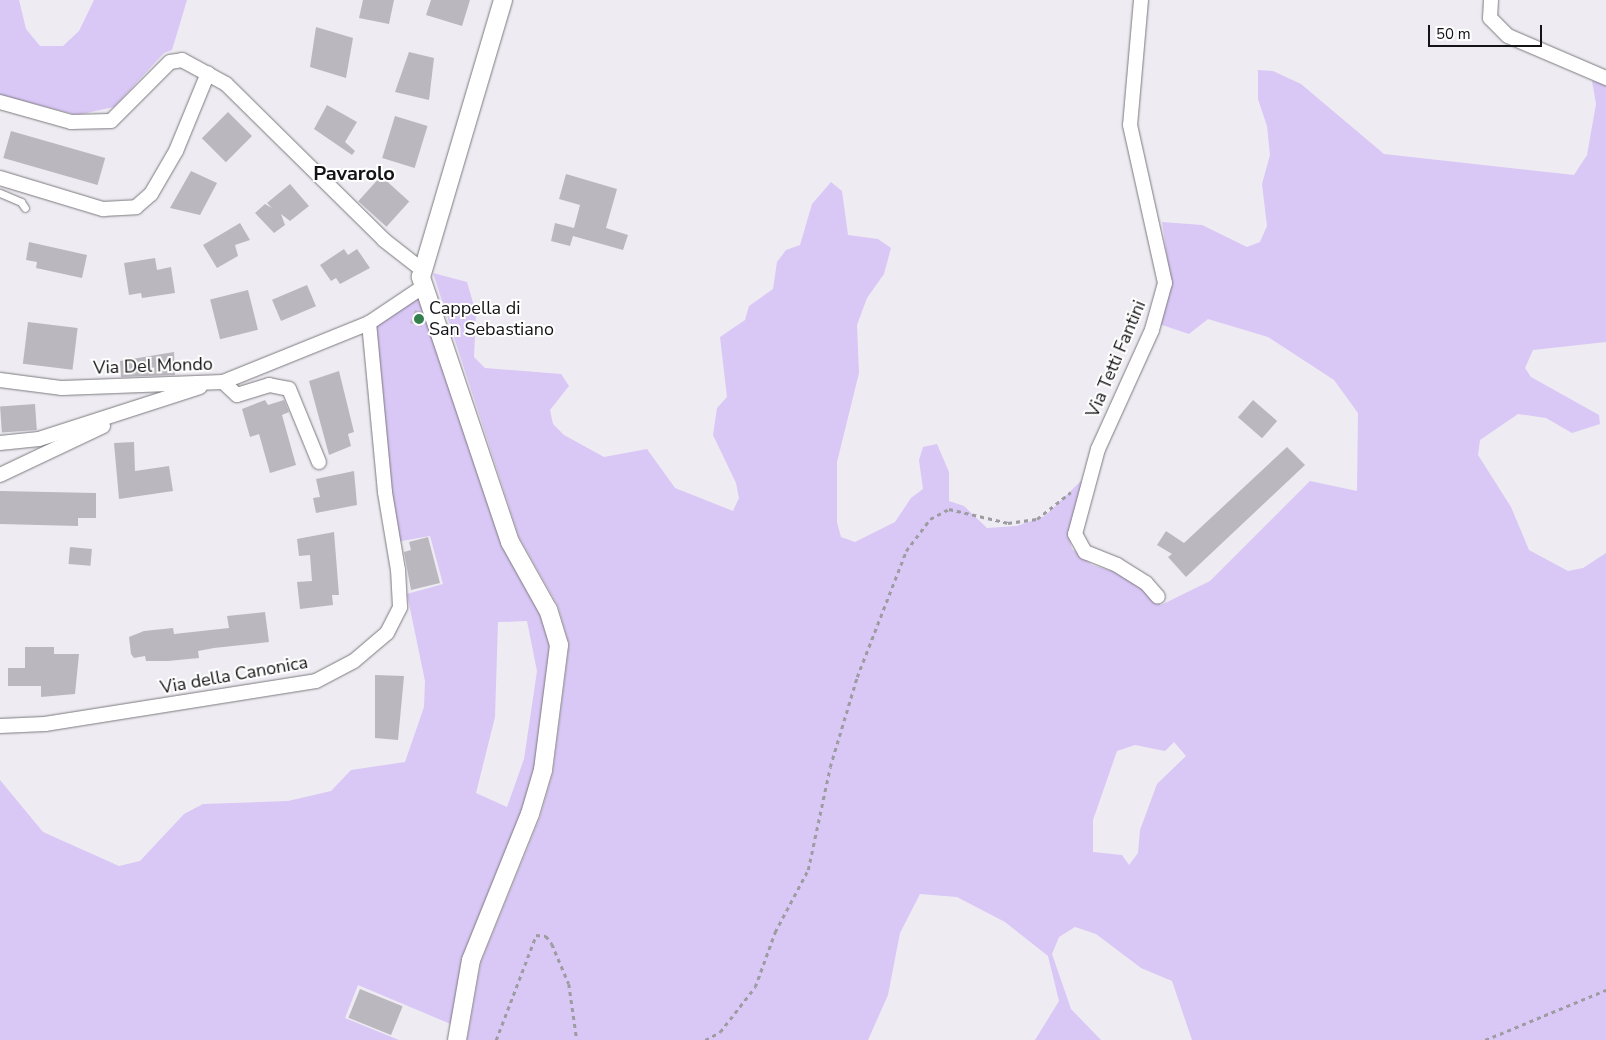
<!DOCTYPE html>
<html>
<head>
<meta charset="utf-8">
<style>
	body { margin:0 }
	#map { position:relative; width:1606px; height:1040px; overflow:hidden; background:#eeecf2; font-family:"Nunito Sans",sans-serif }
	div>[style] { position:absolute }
	.green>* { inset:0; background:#d9c7f6 }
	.building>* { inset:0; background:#bab8be; transform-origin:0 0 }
	.path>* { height:2.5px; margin-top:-1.25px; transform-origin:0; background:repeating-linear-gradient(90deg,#9d9ca1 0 4px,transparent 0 8px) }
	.roads { filter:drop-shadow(0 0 1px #7b797e) drop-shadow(0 0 1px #7b797e) }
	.service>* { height:7px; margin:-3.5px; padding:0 3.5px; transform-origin:3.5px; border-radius:3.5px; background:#fff }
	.minor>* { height:14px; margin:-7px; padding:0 7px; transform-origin:7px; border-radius:7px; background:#fff }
	.tertiary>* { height:18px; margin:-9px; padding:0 9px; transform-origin:9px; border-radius:9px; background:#fff }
	.dots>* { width:14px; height:14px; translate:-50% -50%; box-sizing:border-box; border:2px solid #fff; border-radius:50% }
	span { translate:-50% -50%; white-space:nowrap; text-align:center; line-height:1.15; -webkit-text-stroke:4px #fff; paint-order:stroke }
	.poi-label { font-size:18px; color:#141416 }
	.left { translate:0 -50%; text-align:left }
	.street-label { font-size:18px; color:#141416 }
	.quarter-label { font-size:20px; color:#141416; font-weight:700 }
	.scale { position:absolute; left:1428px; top:25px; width:114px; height:22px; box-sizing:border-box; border:2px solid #141416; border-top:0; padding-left:6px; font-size:15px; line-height:18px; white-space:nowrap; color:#141416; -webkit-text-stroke:4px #fff; paint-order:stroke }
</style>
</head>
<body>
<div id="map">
	<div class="green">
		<div style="clip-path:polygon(0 0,19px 0,26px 29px,40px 46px,63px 46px,79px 31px,94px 0,187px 0,172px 50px,164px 53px,114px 107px,77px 115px,0 95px)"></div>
		<div style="clip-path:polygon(evenodd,1258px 70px,1273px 71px,1301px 84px,1384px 154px,1574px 175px,1587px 155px,1596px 104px,1592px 81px,1606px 82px,1606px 342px,1533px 350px,1525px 368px,1531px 377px,1599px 415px,1600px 424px,1572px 433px,1546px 418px,1518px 414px,1480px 440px,1478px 455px,1511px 507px,1529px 550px,1568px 571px,1583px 568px,1606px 553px,1606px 1040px,1192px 1040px,1172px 981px,1141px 968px,1096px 934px,1075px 927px,1059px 937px,1052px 954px,1071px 1009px,1101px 1040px,1035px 1040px,1059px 1001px,1048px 956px,1005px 922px,957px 897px,920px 894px,900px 933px,888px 995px,868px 1040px,467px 1040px,481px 962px,540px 817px,553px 772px,569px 644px,558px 606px,519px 537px,433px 273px,467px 282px,476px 313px,474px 357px,485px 368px,561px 374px,569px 386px,550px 410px,553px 424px,564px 435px,604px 457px,647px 449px,675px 488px,733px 511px,739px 498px,736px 483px,713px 435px,717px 408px,727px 397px,720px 337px,745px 320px,749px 306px,773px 289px,777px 262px,786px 250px,800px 245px,812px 204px,831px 182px,842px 191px,848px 235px,878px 239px,891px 248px,884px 274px,867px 298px,857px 325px,859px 373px,837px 462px,837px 522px,841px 537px,855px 542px,895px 522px,911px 498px,923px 489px,919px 460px,923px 447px,937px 444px,949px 472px,949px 501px,964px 506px,987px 528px,1017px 526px,1045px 516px,1083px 479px,1068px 534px,1072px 549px,1092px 565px,1115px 572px,1142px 588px,1161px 605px,1210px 581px,1310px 481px,1357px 491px,1358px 413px,1334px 380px,1268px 337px,1208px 319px,1189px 334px,1159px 324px,1171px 285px,1162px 222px,1202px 225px,1247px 247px,1260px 242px,1267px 226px,1262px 184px,1270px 155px,1267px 126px,1258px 99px,1258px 70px,1174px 742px,1186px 756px,1157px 784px,1140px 830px,1138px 853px,1129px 865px,1122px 855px,1093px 852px,1093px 820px,1117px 751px,1135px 745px,1165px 751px,1174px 742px)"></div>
		<div style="clip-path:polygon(evenodd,422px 292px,556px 645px,540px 771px,453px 1025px,358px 985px,345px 1018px,399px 1040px,0 1040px,0 780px,43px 832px,119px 866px,140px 861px,184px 814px,203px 804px,288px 801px,331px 791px,351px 770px,405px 762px,424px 707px,425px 681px,407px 594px,443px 584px,430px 536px,396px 542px,371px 326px,422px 292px,527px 621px,537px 671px,524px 759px,507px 807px,476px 793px,495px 717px,498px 622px,527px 621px)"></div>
	</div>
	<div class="building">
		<div style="clip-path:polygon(363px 0,394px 0,389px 24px,359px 18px)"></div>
		<div style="clip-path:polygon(431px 0,470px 0,462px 26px,426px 15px)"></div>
		<div style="clip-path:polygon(316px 27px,353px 38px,346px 78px,310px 67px)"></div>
		<div style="clip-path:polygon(409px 52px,434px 58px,429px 100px,395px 92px)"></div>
		<div style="clip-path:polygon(327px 105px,357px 122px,345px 142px,355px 151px,352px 155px,314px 129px)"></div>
		<div style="left:228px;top:112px;width:34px;height:37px;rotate:45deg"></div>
		<div style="left:395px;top:116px;width:34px;height:44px;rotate:17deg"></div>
		<div style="left:11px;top:131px;width:98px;height:28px;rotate:16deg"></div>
		<div style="clip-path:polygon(191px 171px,217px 183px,200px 215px,170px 208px)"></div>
		<div style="clip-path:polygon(566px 174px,617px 189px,606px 228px,628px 235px,623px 250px,573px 236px,570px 246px,551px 241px,555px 223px,574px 228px,580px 205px,559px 199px)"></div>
		<div style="left:381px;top:176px;width:38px;height:34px;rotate:42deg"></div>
		<div style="clip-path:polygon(290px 184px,309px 206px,290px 221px,281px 214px,285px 225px,274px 233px,255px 213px,265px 204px,272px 208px,267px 203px)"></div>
		<div style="clip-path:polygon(240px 223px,250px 240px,235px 245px,238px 256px,217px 268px,203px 245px)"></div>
		<div style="clip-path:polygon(29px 242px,87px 255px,82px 278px,36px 268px,37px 262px,26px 260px)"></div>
		<div style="clip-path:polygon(344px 249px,348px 255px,357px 249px,370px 268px,340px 284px,336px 278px,331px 281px,320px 265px)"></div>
		<div style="clip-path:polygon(155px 258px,157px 270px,171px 267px,175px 293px,142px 298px,141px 293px,129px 295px,124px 263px)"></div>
		<div style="left:307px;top:285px;width:23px;height:38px;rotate:67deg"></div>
		<div style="left:248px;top:290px;width:41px;height:39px;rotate:76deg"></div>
		<div style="clip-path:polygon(415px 310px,422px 312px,422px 327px,410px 323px)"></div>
		<div style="left:28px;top:322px;width:50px;height:42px;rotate:7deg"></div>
		<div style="clip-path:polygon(174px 352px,175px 375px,121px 377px,120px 361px)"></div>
		<div style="clip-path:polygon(339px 371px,354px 432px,348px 434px,351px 446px,329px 455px,309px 381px)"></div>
		<div style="clip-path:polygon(265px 400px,268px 405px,284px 400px,289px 412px,282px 415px,296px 465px,270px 473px,259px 434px,250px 437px,242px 409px)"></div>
		<div style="left:1253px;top:400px;width:32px;height:23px;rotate:41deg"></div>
		<div style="left:35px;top:404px;width:26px;height:35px;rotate:86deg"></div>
		<div style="clip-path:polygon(134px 442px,135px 471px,169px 466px,173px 491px,119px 499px,114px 443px)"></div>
		<div style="clip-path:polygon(1287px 447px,1305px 465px,1186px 577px,1168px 557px,1172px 554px,1157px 545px,1166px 531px,1184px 543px)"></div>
		<div style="clip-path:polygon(354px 471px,357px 505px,316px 513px,313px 498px,320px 497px,316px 479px)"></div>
		<div style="clip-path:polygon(0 491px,96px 493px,96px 518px,78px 518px,78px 526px,0 524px)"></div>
		<div style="clip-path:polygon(334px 532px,339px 595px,332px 595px,333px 605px,300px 609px,297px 582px,312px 581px,310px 555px,299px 556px,297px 539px)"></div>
		<div style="clip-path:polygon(428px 537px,440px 583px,411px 590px,404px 552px,411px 550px,409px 542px)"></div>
		<div style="left:70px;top:547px;width:22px;height:17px;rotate:5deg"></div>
		<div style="clip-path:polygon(265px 612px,269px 642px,214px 648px,198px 651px,199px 658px,168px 661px,146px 661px,145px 656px,134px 658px,131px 654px,129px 637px,144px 631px,173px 628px,174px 634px,229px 628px,227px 616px)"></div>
		<div style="clip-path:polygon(25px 647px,54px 647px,54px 654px,79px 654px,75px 694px,41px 697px,41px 686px,8px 686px,8px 668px,25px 668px)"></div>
		<div style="clip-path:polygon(375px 675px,404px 676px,398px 740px,375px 738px)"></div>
		<div style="left:360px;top:989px;width:46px;height:31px;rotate:22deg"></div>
	</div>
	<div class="path">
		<div style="left:496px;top:1040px;width:112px;rotate:-69.1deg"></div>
		<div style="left:536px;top:935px;width:10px;rotate:6deg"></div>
		<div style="left:546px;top:936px;width:10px;rotate:53deg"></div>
		<div style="left:552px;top:944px;width:43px;rotate:67deg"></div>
		<div style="left:569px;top:984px;width:57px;rotate:81.9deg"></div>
		<div style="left:705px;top:1040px;width:17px;rotate:-28deg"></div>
		<div style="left:720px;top:1032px;width:57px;rotate:-52.1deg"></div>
		<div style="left:755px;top:987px;width:59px;rotate:-70deg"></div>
		<div style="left:775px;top:932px;width:70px;rotate:-62deg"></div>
		<div style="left:808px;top:870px;width:105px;rotate:-77.9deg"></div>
		<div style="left:830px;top:767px;width:94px;rotate:-73.3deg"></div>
		<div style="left:857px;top:677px;width:135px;rotate:-68.7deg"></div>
		<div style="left:906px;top:551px;width:40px;rotate:-53deg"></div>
		<div style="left:930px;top:519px;width:21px;rotate:-28deg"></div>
		<div style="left:949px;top:509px;width:61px;rotate:13.3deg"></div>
		<div style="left:1008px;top:523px;width:29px;rotate:-8deg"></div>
		<div style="left:1037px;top:519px;width:43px;rotate:-38.5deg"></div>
		<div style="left:1485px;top:1040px;width:131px;rotate:-22.5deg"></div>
	</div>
	<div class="roads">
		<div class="service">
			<div style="left:0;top:193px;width:23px;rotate:23deg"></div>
			<div style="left:21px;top:202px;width:7px;rotate:56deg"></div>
		</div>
		<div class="minor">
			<div style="left:1141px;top:0;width:125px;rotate:95deg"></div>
			<div style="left:1130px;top:125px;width:162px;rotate:77.5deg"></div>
			<div style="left:1165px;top:283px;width:49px;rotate:105.5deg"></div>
			<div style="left:1152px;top:330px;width:131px;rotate:114.4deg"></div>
			<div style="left:1098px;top:449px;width:88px;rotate:105.1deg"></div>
			<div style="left:1075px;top:534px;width:21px;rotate:61deg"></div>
			<div style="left:1085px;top:552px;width:35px;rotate:22deg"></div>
			<div style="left:1117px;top:565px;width:34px;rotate:32deg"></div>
			<div style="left:1146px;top:583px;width:18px;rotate:49deg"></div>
			<div style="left:1491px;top:0;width:18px;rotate:93deg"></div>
			<div style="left:1490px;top:18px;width:25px;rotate:45deg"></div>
			<div style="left:1508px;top:36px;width:107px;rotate:23.2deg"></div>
			<div style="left:0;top:102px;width:74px;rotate:15.7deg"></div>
			<div style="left:71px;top:122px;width:40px;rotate:-1.4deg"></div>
			<div style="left:111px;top:121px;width:83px;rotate:-45deg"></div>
			<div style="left:170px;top:62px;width:12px;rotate:-9deg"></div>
			<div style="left:182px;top:60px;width:50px;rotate:28.6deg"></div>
			<div style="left:226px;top:84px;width:222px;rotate:44.6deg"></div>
			<div style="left:384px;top:240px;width:47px;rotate:38.1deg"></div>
			<div style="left:0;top:178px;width:108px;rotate:16.8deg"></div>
			<div style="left:103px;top:209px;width:33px;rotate:-3deg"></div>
			<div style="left:136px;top:207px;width:20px;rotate:-41deg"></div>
			<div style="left:151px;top:194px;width:50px;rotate:-59.8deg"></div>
			<div style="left:176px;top:151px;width:84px;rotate:-67.7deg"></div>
			<div style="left:0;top:380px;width:63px;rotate:7.4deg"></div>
			<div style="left:62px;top:388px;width:161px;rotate:-2.1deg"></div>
			<div style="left:223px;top:382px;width:157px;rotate:-22deg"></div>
			<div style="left:369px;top:323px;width:66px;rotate:-33.9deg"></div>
			<div style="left:223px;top:382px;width:19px;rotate:43deg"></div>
			<div style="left:237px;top:395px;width:34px;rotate:-17deg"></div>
			<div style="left:269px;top:385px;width:20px;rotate:11deg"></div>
			<div style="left:289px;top:389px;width:79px;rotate:67.7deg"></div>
			<div style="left:0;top:443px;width:39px;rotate:-6deg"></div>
			<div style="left:39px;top:439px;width:169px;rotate:-17.9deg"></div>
			<div style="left:0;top:475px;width:114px;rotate:-25.4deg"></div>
			<div style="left:0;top:726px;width:45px;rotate:-2.5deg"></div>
			<div style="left:45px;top:724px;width:274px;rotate:-9deg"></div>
			<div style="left:316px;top:681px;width:43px;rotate:-27.8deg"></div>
			<div style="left:354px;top:661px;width:43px;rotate:-40.3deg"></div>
			<div style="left:387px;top:633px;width:29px;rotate:-63deg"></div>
			<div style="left:400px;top:607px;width:37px;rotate:-93deg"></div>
			<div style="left:398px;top:570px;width:79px;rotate:-99.5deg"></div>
			<div style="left:385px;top:492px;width:170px;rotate:-95.4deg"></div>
		</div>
		<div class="tertiary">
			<div style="left:457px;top:1040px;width:81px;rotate:-80.1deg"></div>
			<div style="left:471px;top:960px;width:157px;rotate:-68deg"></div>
			<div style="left:530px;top:814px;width:46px;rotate:-73.5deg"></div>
			<div style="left:543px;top:770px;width:126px;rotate:-82.7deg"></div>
			<div style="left:559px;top:645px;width:37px;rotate:-107deg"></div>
			<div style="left:548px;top:610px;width:78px;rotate:-119.2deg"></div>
			<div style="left:510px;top:542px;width:280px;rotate:-108.6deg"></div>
			<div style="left:421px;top:277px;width:289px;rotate:-73.5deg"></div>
		</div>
	</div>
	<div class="dots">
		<div style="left:419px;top:319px;background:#337f4d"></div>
	</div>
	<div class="poi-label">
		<span class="left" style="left:429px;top:319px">Cappella di<br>San Sebastiano</span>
	</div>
	<div class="street-label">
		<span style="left:1116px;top:359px;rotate:-67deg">Via Tetti Fantini</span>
		<span style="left:153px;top:366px;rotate:-2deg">Via Del Mondo</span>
		<span style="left:234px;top:675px;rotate:-10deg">Via della Canonica</span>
	</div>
	<div class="quarter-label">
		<span style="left:354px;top:173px">Pavarolo</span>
	</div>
	<div class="scale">50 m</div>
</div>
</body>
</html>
